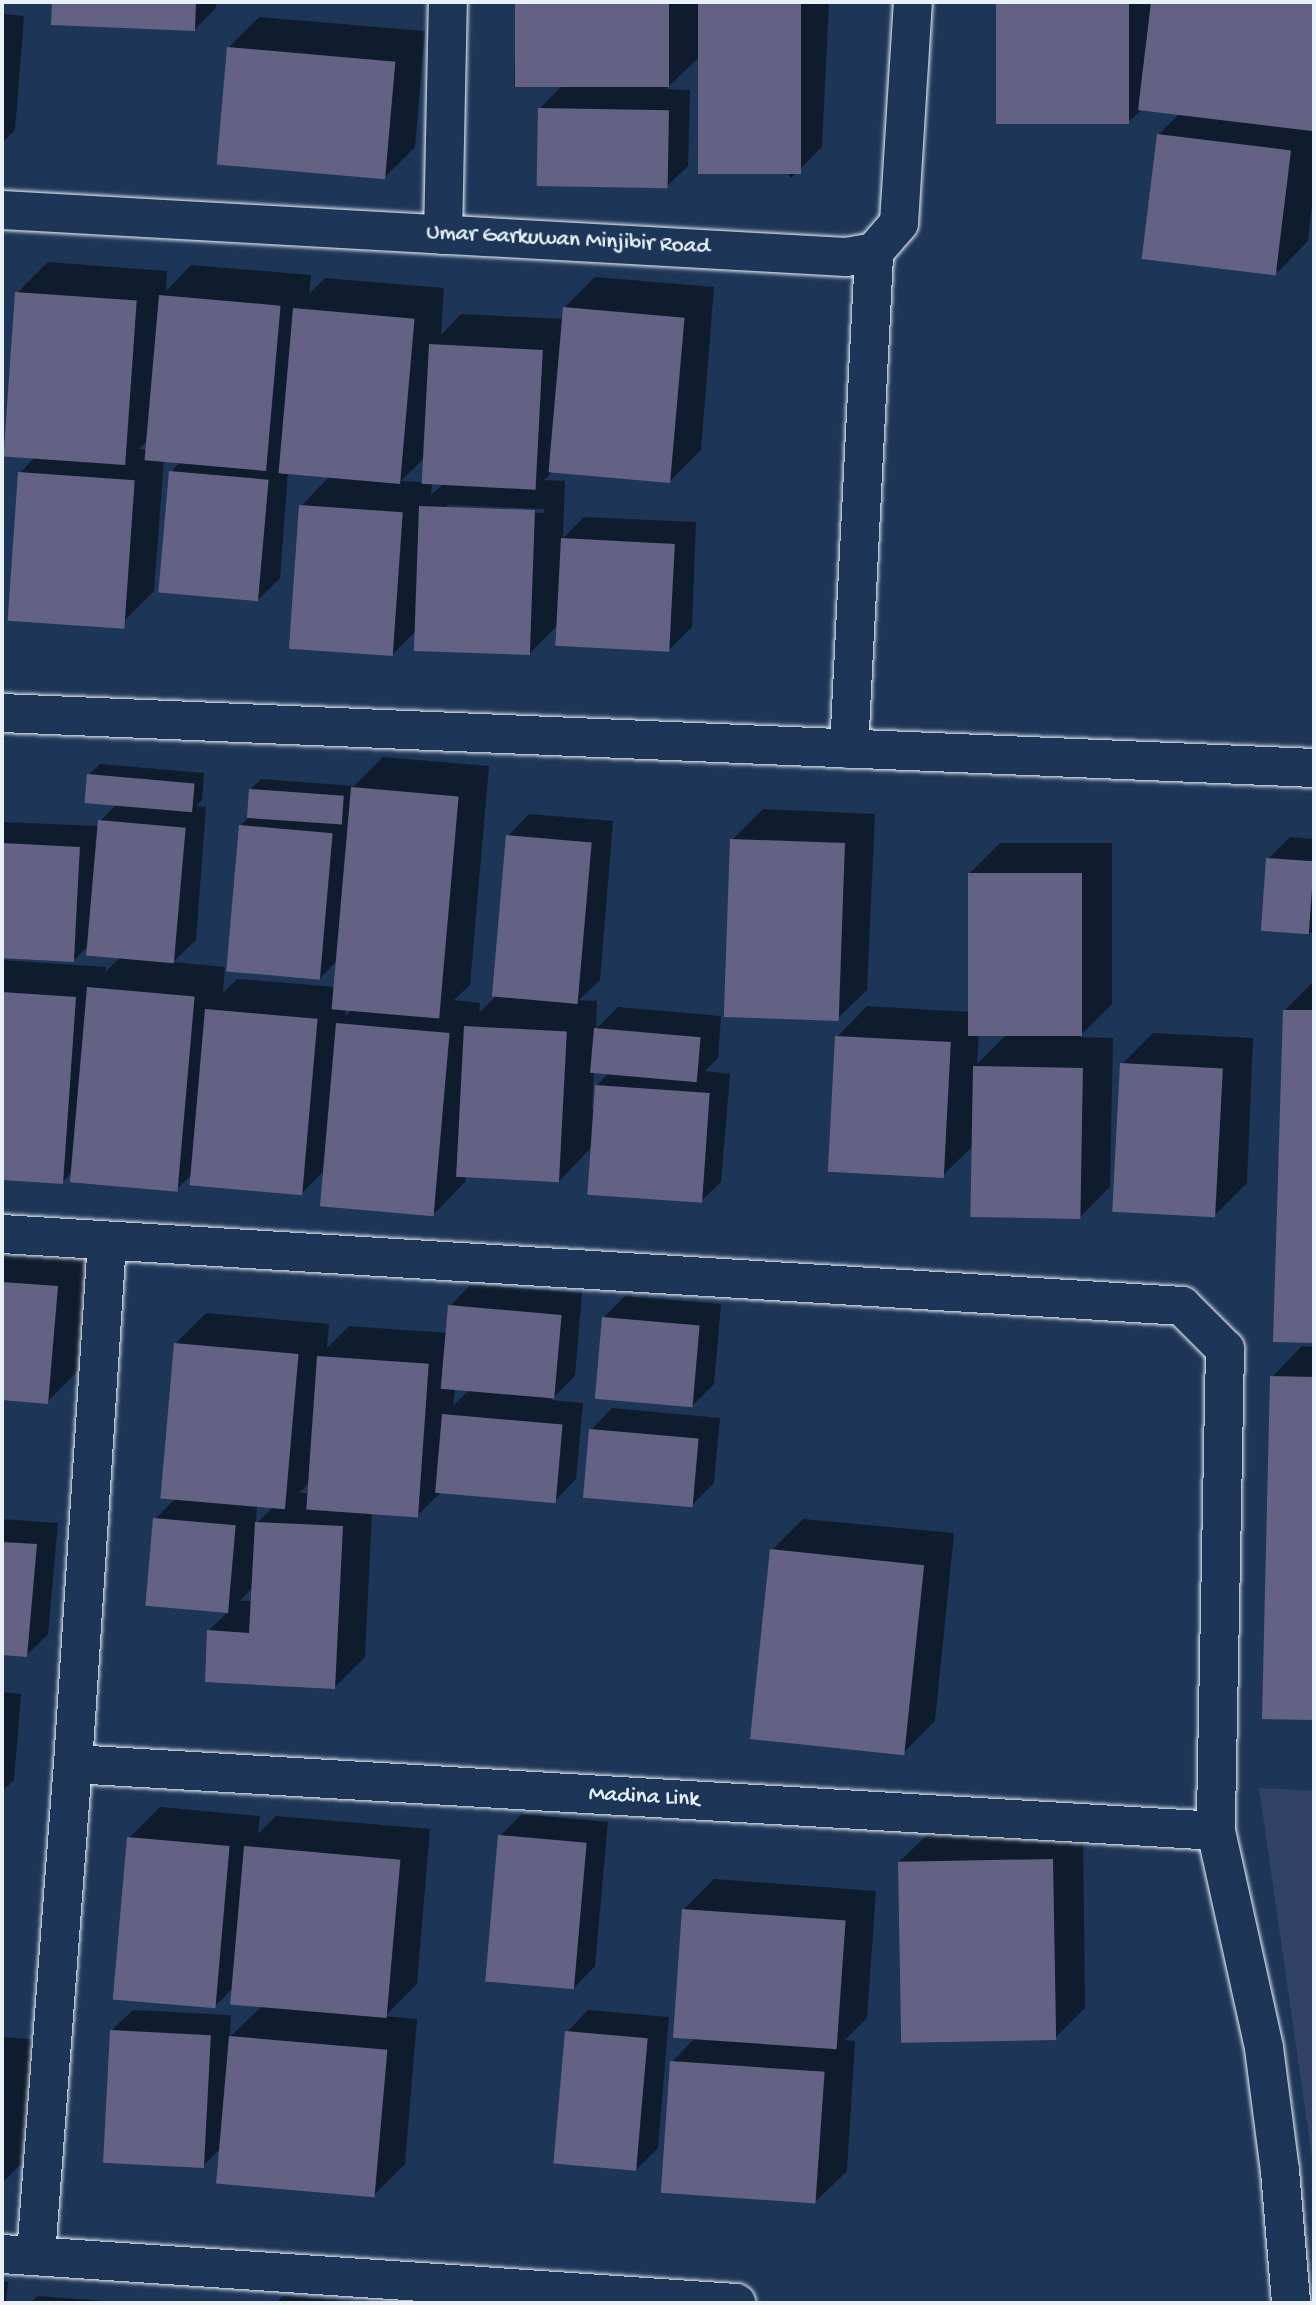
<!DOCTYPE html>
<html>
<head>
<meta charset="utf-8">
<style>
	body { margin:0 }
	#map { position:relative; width:1316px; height:2305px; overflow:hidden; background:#1d3557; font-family:"Gochi Hand",sans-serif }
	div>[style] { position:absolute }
	.built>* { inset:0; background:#324264 }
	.shadow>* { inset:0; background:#0007 }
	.building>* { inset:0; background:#636284; transform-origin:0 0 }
	.roads { filter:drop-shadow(0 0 2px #e8f1f8) drop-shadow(0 0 2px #e8f1f8) }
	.street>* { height:38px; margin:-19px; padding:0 19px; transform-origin:19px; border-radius:19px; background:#1d3557 }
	span { translate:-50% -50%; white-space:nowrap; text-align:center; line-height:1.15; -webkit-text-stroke:5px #1d3557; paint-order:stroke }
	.street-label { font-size:23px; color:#e8f1f8 }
	.frame { position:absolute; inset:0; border:4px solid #e8f1f8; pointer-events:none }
</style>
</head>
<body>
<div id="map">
	<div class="built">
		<div style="clip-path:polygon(1259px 1788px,1314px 1791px,1314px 2171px)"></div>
	</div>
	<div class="shadow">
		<div style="clip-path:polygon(54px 2px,216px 2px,216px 8px,194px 30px,52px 23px)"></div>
		<div style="clip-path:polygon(517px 2px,829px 2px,822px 147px,791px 178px,697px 59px,666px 89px,690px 90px,688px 166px,666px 187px,540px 108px,561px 87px,514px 85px)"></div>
		<div style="clip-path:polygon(998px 2px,1314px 2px,1314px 186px,1308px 241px,1278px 272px,1158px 135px,1180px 113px,1142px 109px,1131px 120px,1000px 122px)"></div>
		<div style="clip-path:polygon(2px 14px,24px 16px,15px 130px,2px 143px)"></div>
		<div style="clip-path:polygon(259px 17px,425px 31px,415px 147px,384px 178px,228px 48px)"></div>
		<div style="clip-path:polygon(evenodd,48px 262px,167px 271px,166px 291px,191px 265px,311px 275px,309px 294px,325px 278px,444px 288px,441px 335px,461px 314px,563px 319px,564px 308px,595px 277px,714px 287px,701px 450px,671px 480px,553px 471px,544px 480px,565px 481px,563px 538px,584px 517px,696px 522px,692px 627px,670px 649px,559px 624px,528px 655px,415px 632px,391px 656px,301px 506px,331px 475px,288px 472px,280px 578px,258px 600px,171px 472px,181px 461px,164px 460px,154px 591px,123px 622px,20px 473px,35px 457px,17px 293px,48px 262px,148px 440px,147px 450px,139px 449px,148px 440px,48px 262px,425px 457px,423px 482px,401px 481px,425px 457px,48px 262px,432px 483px,443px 484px,431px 495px,432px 483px,48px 262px,447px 505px,544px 509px,544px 513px,447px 509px,447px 505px)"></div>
		<div style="clip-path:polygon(evenodd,383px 757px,489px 766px,470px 985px,454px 1000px,480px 1003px,479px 1013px,498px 994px,508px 836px,529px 814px,613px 821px,600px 980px,579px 1000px,597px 1001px,596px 1029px,618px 1007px,721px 1016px,718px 1058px,705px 1071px,730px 1074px,721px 1182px,699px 1203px,591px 1148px,559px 1181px,466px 1176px,465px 1182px,435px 1213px,326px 1169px,302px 1193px,193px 1173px,178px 1188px,74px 1170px,62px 1182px,2px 1178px,2px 960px,106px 967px,105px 972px,121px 957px,89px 945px,75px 959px,2px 956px,2px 822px,99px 826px,100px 821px,117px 804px,89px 774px,100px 764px,204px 773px,202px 800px,196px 806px,206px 807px,196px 940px,173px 962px,225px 967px,223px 993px,237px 979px,336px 987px,338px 960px,320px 978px,240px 826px,250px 816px,251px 789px,261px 779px,354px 786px,383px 757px,346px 1008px,353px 1009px,345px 1016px,346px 1008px,383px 757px,594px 1072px,609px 1073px,597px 1085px,595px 1109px,592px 1109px,594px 1072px)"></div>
		<div style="clip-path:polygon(763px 809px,875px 814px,867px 990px,836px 1020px,732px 840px)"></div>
		<div style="clip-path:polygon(1290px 837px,1314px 839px,1314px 933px,1263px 930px,1268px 859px)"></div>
		<div style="clip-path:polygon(evenodd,1000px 843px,1112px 843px,1112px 1004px,1079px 1037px,1113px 1038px,1110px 1187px,1079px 1218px,973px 1146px,941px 1177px,837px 1037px,867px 1006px,969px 1012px,970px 873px,1000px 843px,979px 1035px,1006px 1035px,977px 1064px,979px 1035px)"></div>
		<div style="clip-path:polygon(1314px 981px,1314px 1341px,1275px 1340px,1285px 1010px)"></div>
		<div style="clip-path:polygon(1153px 1033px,1253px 1038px,1247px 1183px,1216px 1214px,1122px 1064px)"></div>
		<div style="clip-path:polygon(2px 1249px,88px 1256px,78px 1371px,47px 1402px,2px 1398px)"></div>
		<div style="clip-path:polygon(evenodd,471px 1284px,582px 1293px,575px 1376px,551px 1400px,583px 1403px,576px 1479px,555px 1501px,442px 1491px,416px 1517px,372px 1513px,365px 1657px,335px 1687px,208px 1631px,229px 1611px,155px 1519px,176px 1498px,175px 1344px,206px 1313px,329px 1324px,327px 1348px,349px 1326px,448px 1333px,450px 1306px,471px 1284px,455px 1389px,469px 1390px,453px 1406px,455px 1389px,471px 1284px,308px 1484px,307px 1493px,299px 1493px,308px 1484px,471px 1284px,257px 1504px,274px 1506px,256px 1524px,257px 1504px,471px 1284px,253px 1587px,253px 1601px,240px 1601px,253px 1587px)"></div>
		<div style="clip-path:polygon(625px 1296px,721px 1304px,714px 1384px,693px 1405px,603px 1318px)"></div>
		<div style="clip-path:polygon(1302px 1346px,1314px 1347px,1314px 1718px,1264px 1717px,1272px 1377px)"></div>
		<div style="clip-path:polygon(612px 1408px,720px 1418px,714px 1483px,693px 1504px,591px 1430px)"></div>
		<div style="clip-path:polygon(2px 1519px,58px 1523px,48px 1634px,27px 1655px,2px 1653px)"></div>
		<div style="clip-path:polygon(803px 1519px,954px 1533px,935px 1721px,904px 1752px,772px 1550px)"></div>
		<div style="clip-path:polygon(2px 1692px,21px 1694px,14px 1780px,2px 1791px)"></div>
		<div style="clip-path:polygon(160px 1807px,260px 1816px,258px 1834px,276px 1816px,430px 1829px,417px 1984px,385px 2016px,417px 2019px,405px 2164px,374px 2195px,221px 2148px,203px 2166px,111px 2031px,133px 2010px,231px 2015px,230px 2037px,263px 2005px,234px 1987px,216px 2005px,129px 1838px)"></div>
		<div style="clip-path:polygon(522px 1814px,608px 1822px,595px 1966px,574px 1988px,500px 1836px)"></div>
		<div style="clip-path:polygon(1083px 1829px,1085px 2008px,1054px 2039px,899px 1862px,930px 1832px)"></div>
		<div style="clip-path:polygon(714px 1879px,876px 1891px,867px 2018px,845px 2040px,855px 2041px,847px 2171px,816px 2201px,672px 2062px,695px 2038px,683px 1910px)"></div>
		<div style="clip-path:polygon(588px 2010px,669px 2017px,658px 2148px,637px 2169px,567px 2032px)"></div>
		<div style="clip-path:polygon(2px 2037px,43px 2040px,35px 2150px,2px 2183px)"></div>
		<div style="clip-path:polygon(2px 2281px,8px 2282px,6px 2303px,2px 2303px)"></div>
		<div style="clip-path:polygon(38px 2296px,130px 2303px,30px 2303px)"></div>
		<div style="clip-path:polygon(283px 2296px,374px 2303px,276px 2303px)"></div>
	</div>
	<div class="building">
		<div style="clip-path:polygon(52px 2px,196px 2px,195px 31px,51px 25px)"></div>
		<div style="left:515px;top:2px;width:154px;height:85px"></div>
		<div style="left:698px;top:2px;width:103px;height:172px"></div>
		<div style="left:996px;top:2px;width:133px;height:122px"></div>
		<div style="clip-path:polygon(1151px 2px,1314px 2px,1312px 131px,1138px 110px)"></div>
		<div style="left:227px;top:47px;width:169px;height:118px;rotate:5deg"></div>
		<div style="left:538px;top:108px;width:131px;height:78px;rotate:1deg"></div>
		<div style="left:1157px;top:134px;width:135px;height:126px;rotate:7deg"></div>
		<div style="left:15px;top:292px;width:122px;height:165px;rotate:4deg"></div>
		<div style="left:159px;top:295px;width:122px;height:166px;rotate:5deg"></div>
		<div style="left:563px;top:307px;width:122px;height:166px;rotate:5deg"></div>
		<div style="left:293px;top:308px;width:122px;height:166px;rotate:5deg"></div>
		<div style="left:429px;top:344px;width:114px;height:140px;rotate:3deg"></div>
		<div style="left:169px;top:471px;width:100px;height:122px;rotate:5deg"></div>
		<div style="left:18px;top:472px;width:117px;height:149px;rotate:4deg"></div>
		<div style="left:299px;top:505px;width:104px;height:144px;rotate:4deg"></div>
		<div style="left:419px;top:506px;width:116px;height:145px;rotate:2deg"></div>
		<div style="left:561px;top:538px;width:114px;height:108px;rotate:3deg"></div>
		<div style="left:87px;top:774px;width:108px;height:29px;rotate:5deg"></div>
		<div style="left:351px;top:787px;width:108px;height:223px;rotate:5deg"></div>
		<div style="left:249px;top:789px;width:95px;height:29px;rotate:4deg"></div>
		<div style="left:98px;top:820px;width:88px;height:136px;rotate:5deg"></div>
		<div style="left:239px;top:825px;width:94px;height:147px;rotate:5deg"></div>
		<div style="left:506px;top:835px;width:86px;height:162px;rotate:5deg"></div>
		<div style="left:730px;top:839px;width:115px;height:178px;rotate:2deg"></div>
		<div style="left:2px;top:843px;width:78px;height:115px;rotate:3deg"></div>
		<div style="left:1266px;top:858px;width:48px;height:73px;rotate:4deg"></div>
		<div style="left:968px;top:873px;width:114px;height:163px"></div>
		<div style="left:87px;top:987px;width:108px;height:196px;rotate:5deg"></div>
		<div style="clip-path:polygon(2px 992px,76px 997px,63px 1184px,2px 1180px)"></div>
		<div style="left:205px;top:1009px;width:113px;height:177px;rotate:5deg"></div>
		<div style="clip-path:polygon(1283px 1010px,1314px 1010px,1314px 1343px,1273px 1342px)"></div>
		<div style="left:336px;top:1023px;width:114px;height:184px;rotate:5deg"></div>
		<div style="left:464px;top:1026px;width:103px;height:151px;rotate:3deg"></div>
		<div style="left:594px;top:1028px;width:107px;height:45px;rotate:5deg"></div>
		<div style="left:835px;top:1036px;width:116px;height:136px;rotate:3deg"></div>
		<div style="left:1120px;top:1063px;width:103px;height:149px;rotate:3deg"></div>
		<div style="left:973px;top:1066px;width:110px;height:151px;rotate:1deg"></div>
		<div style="left:595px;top:1085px;width:115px;height:110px;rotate:4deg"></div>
		<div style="clip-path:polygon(2px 1282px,58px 1286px,48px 1404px,2px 1400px)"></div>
		<div style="left:448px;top:1305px;width:114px;height:84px;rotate:5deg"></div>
		<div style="left:602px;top:1317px;width:98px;height:82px;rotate:5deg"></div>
		<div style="left:174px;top:1343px;width:125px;height:156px;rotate:5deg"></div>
		<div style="left:317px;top:1356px;width:112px;height:154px;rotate:4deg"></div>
		<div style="clip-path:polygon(1270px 1376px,1314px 1377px,1314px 1720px,1262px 1719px)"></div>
		<div style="left:442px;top:1414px;width:121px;height:79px;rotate:5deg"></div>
		<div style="left:589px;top:1429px;width:110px;height:69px;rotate:5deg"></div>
		<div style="left:153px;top:1518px;width:83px;height:88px;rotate:5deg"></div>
		<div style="clip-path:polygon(255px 1522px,343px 1526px,335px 1689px,205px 1682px,207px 1630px,249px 1633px)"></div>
		<div style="clip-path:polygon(2px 1542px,37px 1544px,27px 1657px,2px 1655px)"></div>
		<div style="left:770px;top:1549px;width:155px;height:191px;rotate:6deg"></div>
		<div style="left:498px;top:1835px;width:89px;height:147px;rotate:5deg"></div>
		<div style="left:127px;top:1837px;width:103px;height:163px;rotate:5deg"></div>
		<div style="left:244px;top:1846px;width:157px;height:159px;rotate:5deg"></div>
		<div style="left:1053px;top:1859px;width:181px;height:155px;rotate:89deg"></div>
		<div style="left:682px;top:1909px;width:164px;height:129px;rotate:4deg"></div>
		<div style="left:110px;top:2030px;width:101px;height:133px;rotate:3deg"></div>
		<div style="left:565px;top:2031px;width:83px;height:133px;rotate:5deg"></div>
		<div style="left:229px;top:2036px;width:159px;height:148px;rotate:5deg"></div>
		<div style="left:670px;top:2061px;width:155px;height:132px;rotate:4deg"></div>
	</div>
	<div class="roads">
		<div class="street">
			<div style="left:2px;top:210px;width:845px;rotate:3.19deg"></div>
			<div style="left:846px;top:257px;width:28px;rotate:-10deg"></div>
			<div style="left:874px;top:252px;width:38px;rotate:-49deg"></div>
			<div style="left:899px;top:223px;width:221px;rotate:-86.4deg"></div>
			<div style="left:443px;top:235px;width:233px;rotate:-88.8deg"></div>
			<div style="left:2px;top:713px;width:1313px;rotate:2.4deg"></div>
			<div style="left:849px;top:749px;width:498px;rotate:-87.1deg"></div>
			<div style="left:2px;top:1234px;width:1182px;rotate:3.49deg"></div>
			<div style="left:1182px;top:1306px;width:61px;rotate:45deg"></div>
			<div style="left:1225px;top:1349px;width:482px;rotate:91.1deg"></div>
			<div style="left:1216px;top:1831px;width:222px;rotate:77.5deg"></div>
			<div style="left:1264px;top:2048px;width:124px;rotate:82.6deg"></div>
			<div style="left:1280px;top:2171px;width:132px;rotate:85.2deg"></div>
			<div style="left:73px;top:1764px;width:1145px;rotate:3.35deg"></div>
			<div style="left:2px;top:2254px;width:736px;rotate:3.82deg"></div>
			<div style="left:36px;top:2255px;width:492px;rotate:-85.7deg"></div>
			<div style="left:73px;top:1764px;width:524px;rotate:-86.28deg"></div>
		</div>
	</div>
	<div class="street-label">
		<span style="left:568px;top:241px;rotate:3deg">Umar Garkuwan Minjibir Road</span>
		<span style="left:644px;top:1798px;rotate:3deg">Madina Link</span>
	</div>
	<div class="frame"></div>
</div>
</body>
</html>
